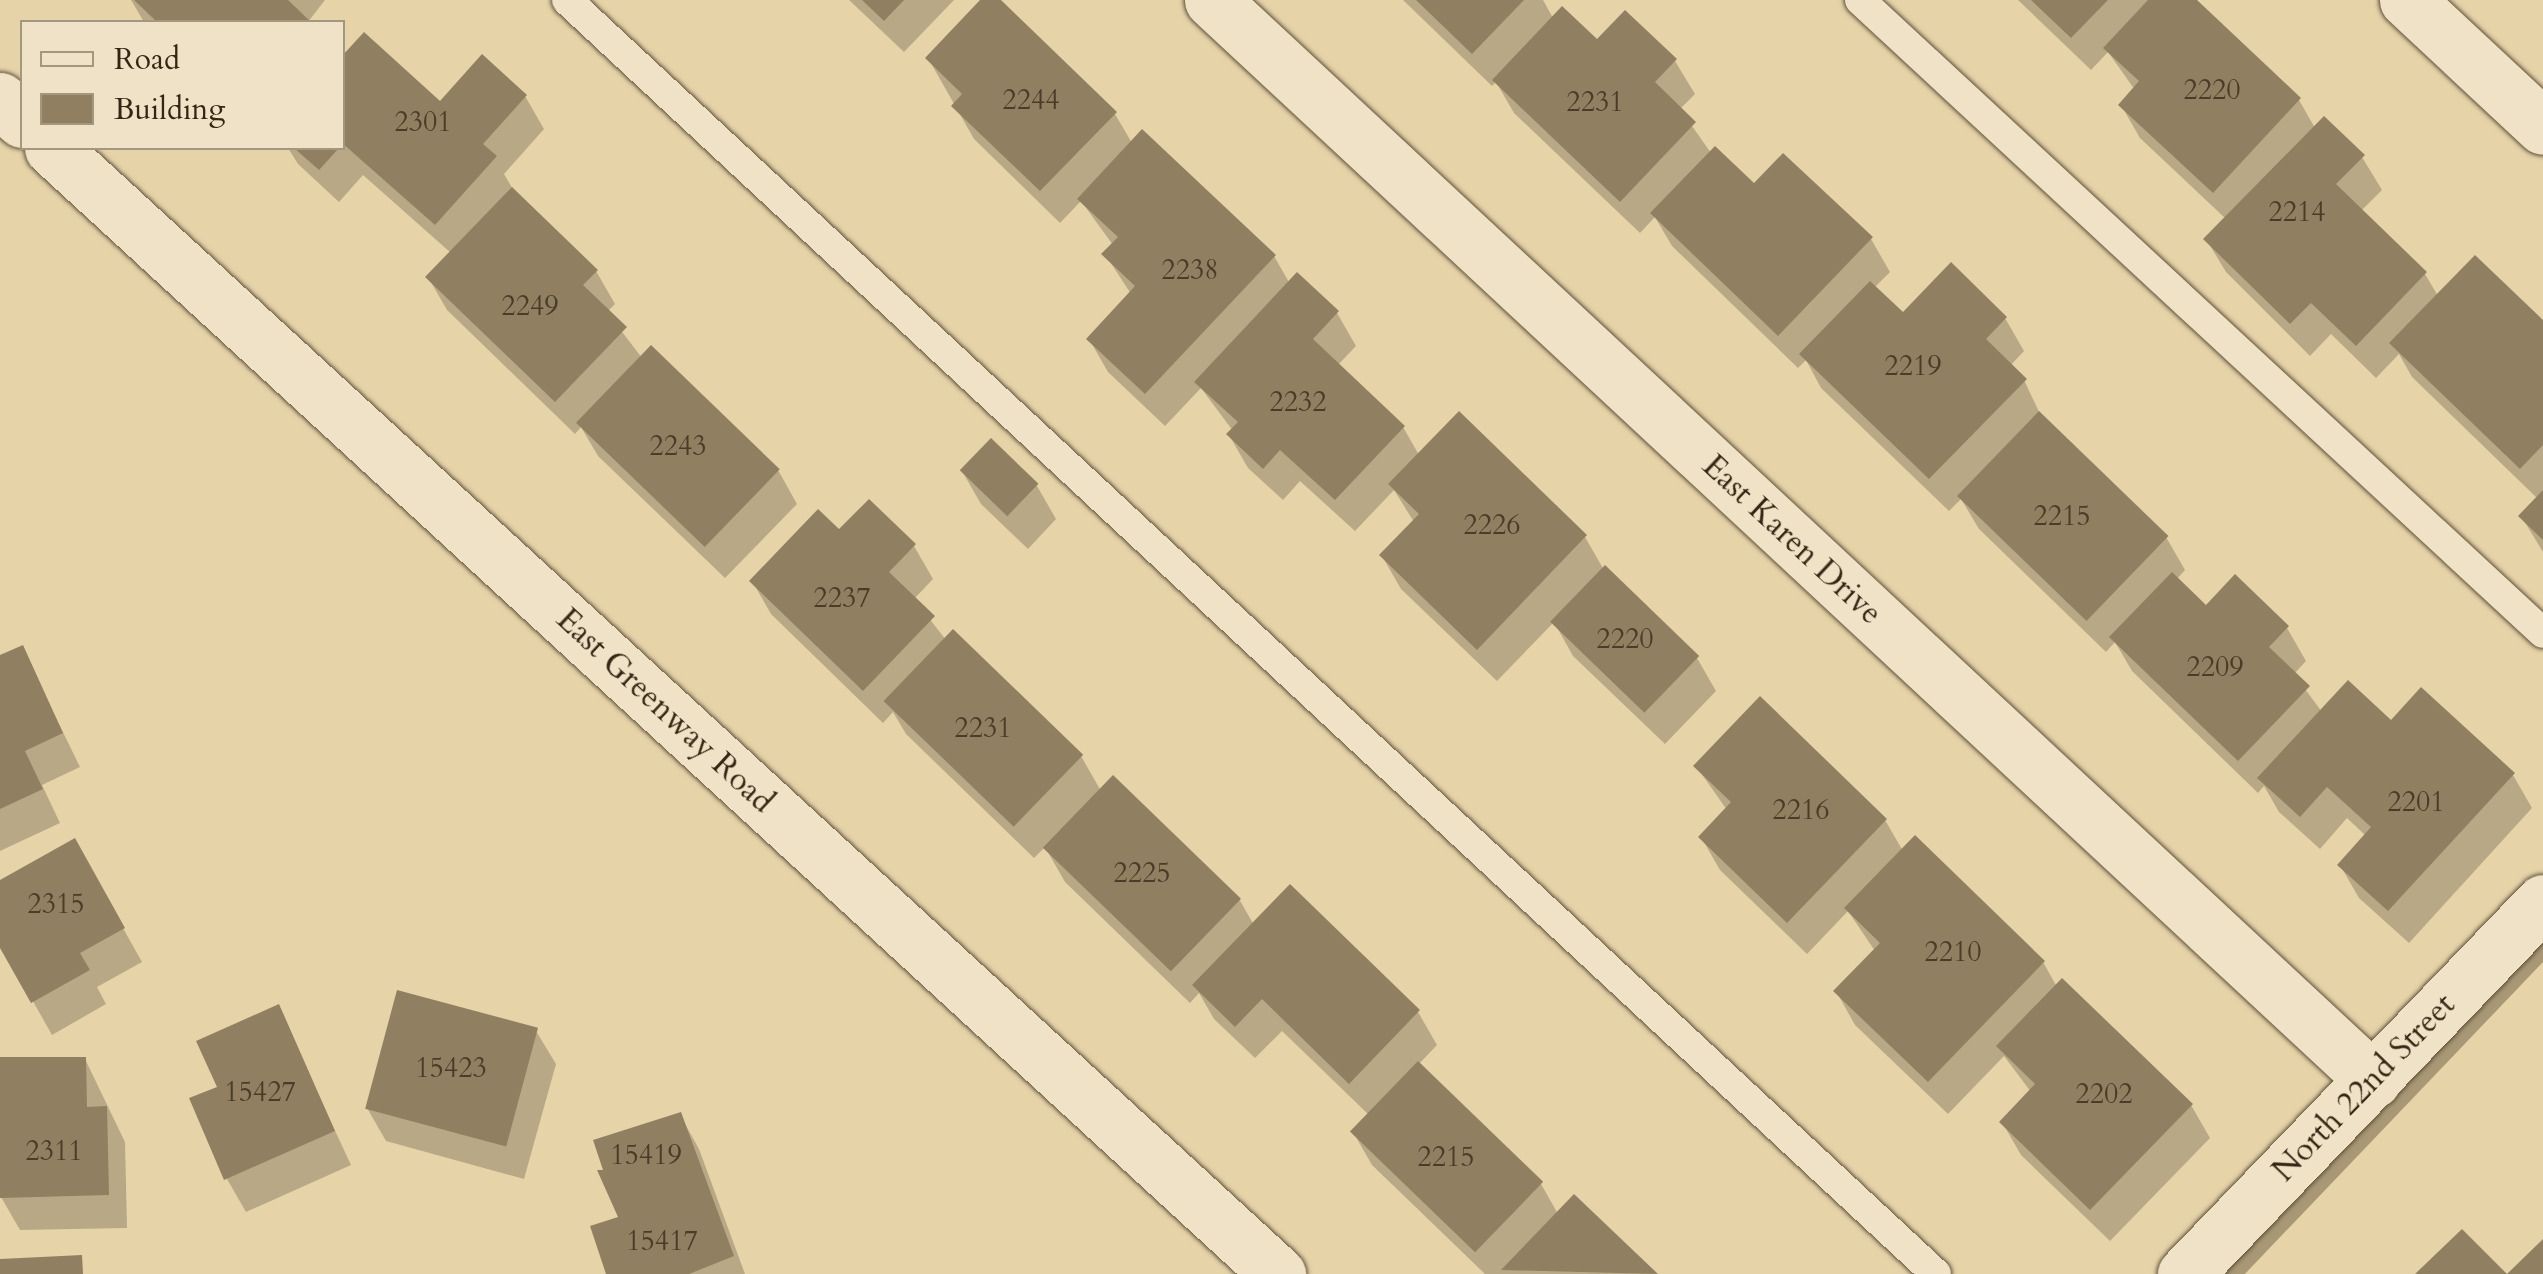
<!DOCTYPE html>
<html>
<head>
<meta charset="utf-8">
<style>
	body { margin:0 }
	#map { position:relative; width:2543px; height:1274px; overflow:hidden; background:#e6d3a8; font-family:Cardo,serif }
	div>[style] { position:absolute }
	.shadow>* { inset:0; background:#0003 }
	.stream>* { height:20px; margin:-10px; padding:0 10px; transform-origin:10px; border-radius:10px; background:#a99876 }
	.building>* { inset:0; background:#908061; transform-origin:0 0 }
	.roads { filter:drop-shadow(0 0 2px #60513a) drop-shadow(0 0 2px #60513a) }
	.service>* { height:30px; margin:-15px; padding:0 15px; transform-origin:15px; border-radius:15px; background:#efe2c6 }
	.minor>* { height:55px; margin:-27.5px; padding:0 27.5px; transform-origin:27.5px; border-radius:27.5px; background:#efe2c6 }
	.tertiary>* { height:55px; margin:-27.5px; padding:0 27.5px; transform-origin:27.5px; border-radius:27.5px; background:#efe2c6 }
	span { translate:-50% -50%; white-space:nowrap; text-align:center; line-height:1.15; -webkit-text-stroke:10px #efe2c6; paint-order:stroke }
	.number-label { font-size:28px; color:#4a3c28 }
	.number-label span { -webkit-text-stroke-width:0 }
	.street-label { font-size:32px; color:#332615 }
	.legend { position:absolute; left:20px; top:20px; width:325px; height:130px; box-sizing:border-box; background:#efe2c6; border:2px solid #a4977f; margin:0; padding:12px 18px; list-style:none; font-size:30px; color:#332615 }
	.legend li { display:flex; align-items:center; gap:20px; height:50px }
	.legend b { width:50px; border:2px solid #a4977f }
</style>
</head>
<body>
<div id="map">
	<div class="shadow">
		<div style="clip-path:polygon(131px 0,325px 0,308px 22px,144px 22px)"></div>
		<div style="clip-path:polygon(849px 0,954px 0,904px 52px)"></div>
		<div style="clip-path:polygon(984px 0,997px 0,1115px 114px,1132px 143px,1274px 256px,1290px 284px,1337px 313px,1356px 346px,1337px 366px,1403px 427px,1419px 455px,1585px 537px,1604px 570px,1697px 658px,1716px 691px,1665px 744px,1573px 656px,1554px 622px,1497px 681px,1401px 589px,1382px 556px,1414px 522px,1394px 490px,1355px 531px,1300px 481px,1283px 500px,1248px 468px,1229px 435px,1233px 431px,1201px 388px,1165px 426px,1108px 372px,1089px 339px,1131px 294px,1105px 254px,1113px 245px,1081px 201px,1060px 223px,974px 139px,928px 58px)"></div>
		<div style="clip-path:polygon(1403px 0,1543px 0,1553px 18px,1598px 43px,1625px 13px,1675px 61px,1695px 94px,1680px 109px,1711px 153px,1754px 187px,1871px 239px,1890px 272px,1874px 288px,1903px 316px,2005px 318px,2024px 351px,2010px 366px,2024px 380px,2041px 416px,2166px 537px,2185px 570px,2176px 580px,2206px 608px,2287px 628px,2306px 661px,2294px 674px,2322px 712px,2391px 723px,2513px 775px,2532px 808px,2409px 943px,2359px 898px,2340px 865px,2366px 836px,2347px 818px,2320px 849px,2279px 812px,2264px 786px,2258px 793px,2132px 671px,2115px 642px,2106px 652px,1979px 529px,1961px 499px,1949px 511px,1821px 388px,1806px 360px,1798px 368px,1672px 246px,1655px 217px,1640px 233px,1514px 113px,1496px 82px,1492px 86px)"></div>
		<div style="clip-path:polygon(2018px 0,2193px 0,2299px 100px,2315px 128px,2362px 157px,2382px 190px,2361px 211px,2425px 274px,2438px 296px,2543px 324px,2543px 552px,2521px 516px,2538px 499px,2412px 377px,2399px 354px,2376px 378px,2331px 334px,2310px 356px,2226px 272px,2206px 239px,2226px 219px,2140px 138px,2121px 105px,2135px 90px,2108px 52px,2091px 70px)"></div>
		<div style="clip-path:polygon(342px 59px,440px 104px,525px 96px,544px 129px,504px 174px,514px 191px,596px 271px,615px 304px,607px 312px,642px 358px,778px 470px,797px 504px,725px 578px,598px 456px,581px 427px,575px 434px,447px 310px,428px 277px,451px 253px,363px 175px,339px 202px,298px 164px,288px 148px,342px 148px)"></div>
		<div style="clip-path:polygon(991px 441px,1037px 486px,1056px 519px,1028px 549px,981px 504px,962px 471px)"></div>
		<div style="clip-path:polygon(839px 533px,914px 546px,933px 579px,914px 599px,946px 640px,1081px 756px,1101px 791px,1239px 899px,1254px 925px,1418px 1012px,1437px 1045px,1418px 1065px,1541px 1184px,1558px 1214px,1575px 1197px,1654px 1274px,1485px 1274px,1372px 1165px,1353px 1132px,1369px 1115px,1282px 1031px,1255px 1058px,1214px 1019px,1199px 993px,1190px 1003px,1065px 882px,1045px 847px,1034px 858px,906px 734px,893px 712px,883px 723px,771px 614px,752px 581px)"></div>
		<div style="clip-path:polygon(22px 648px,80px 767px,42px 785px,60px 823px,0 851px,0 658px)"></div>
		<div style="clip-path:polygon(1696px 766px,1885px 820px,1903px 851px,2043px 962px,2057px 987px,2191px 1105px,2210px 1138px,2110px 1241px,2021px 1155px,2002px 1122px,2031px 1092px,2004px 1056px,1948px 1114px,1855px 1025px,1836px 991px,1875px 951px,1848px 911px,1807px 954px,1720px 870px,1701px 837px,1727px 810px)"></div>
		<div style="clip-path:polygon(74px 841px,142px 962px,97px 987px,106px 1004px,52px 1035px,0 943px,0 883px)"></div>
		<div style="clip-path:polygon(278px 1008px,351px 1165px,246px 1212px,227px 1179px,220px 1088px)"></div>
		<div style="clip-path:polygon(536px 1031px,556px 1064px,524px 1179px,386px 1141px,367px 1108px)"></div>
		<div style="clip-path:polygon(85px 1059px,125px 1142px,127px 1228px,20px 1230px,1px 1197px,0 1060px)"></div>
		<div style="clip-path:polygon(680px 1115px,699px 1149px,745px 1274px,608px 1274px,622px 1219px)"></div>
	</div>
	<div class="stream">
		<div style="left:2231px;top:1274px;width:451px;rotate:-46.3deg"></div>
	</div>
	<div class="building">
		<div style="clip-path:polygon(134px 0,288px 0,311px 22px,157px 22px)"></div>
		<div style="clip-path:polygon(862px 0,904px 0,884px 21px)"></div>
		<div style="clip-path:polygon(980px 0,1001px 0,1117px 112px,1040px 191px,951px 106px,962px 94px,925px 58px)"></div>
		<div style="clip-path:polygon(1416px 0,1524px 0,1472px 54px)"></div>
		<div style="clip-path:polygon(2031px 0,2108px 0,2071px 38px)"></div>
		<div style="clip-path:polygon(2148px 0,2197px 0,2301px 98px,2213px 193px,2118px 105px,2139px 81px,2103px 48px)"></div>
		<div style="clip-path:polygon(1562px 6px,1597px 39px,1625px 10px,1677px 59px,1655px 82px,1696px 122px,1620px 202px,1492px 80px)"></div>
		<div style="clip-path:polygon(364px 32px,440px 101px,482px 54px,527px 95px,483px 144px,497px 156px,435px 225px,342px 143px,342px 56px)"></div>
		<div style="clip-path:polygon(2324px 116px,2365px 155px,2336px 184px,2427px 272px,2356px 346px,2311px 303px,2290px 324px,2203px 239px)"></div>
		<div style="clip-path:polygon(1142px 129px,1276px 255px,1145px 394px,1086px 339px,1135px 286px,1101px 254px,1118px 237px,1077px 199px)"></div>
		<div style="clip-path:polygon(1715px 146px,1754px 183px,1783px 153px,1873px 237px,1778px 336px,1650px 213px)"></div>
		<div style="clip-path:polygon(294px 148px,339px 148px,319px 170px)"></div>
		<div style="clip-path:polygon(512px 187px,598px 270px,583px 285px,627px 327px,555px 402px,425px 277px)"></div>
		<div style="clip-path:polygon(2475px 255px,2543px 320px,2543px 445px,2520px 469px,2389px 343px)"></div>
		<div style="clip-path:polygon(1951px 262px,2007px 317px,1986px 339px,2027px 379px,1929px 479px,1799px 354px,1870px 281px,1903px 312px)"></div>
		<div style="clip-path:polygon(1297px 272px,1339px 311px,1313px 339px,1405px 426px,1335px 500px,1280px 450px,1263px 469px,1226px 434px,1238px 422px,1194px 382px)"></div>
		<div style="left:651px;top:345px;width:179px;height:108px;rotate:44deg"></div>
		<div style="clip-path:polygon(1459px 411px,1587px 535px,1477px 650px,1379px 555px,1419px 514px,1388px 484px)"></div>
		<div style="left:2039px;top:411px;width:180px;height:118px;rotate:44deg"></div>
		<div style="left:991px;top:438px;width:66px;height:45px;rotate:44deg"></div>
		<div style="clip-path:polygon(2543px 490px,2543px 540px,2518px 516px)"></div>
		<div style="clip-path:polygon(869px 499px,916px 544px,889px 572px,935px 616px,863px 691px,749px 581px,818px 509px,839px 529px)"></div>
		<div style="left:1605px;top:565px;width:131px;height:79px;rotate:44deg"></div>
		<div style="clip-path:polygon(2172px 572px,2206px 605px,2235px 574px,2289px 626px,2269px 647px,2310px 686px,2238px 761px,2109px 637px)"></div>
		<div style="left:953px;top:629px;width:181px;height:100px;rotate:44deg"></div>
		<div style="clip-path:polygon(23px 645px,63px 733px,25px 751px,43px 789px,0 809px,0 655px)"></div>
		<div style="clip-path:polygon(2348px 680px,2391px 720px,2421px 687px,2515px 773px,2388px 911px,2337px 865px,2371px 827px,2327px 787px,2300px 817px,2257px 778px)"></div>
		<div style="clip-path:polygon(1760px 696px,1887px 819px,1787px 923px,1698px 837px,1731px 802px,1693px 766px)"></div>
		<div style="left:1113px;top:775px;width:178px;height:101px;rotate:44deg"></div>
		<div style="clip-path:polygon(1915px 835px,2045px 961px,1928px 1082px,1833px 991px,1880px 943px,1844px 908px)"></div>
		<div style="clip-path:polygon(75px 838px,125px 928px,80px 953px,90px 970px,31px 1003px,0 948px,0 880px)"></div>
		<div style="clip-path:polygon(1290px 884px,1420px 1010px,1349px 1084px,1262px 999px,1235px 1027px,1192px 985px)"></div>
		<div style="clip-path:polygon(2062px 978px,2193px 1104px,2090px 1210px,1999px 1122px,2035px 1084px,1996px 1046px)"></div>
		<div style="left:397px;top:990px;width:146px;height:123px;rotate:15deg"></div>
		<div style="clip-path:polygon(279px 1004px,335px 1131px,224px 1180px,189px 1098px,217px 1087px,196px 1041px)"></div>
		<div style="clip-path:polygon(0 1057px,86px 1057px,87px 1107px,107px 1106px,109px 1195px,0 1198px)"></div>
		<div style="left:1418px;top:1061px;width:174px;height:98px;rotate:44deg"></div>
		<div style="clip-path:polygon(681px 1112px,734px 1256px,689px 1274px,606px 1274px,590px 1226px,618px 1217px,597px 1170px,603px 1170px,593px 1140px)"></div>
		<div style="clip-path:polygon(1574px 1194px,1658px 1274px,1501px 1270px)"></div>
		<div style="clip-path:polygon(2462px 1229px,2507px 1274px,2543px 1239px,2543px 1274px,2415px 1274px)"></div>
		<div style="clip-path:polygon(82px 1255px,83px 1274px,0 1274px,0 1259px)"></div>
	</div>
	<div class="roads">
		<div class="service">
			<div style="left:567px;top:0;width:1870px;rotate:42.94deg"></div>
			<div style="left:1860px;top:0;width:931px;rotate:42.82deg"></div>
		</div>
		<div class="minor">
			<div style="left:1212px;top:0;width:1586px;rotate:42.93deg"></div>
			<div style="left:2407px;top:0;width:186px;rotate:43deg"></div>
			<div style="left:2185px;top:1274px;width:516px;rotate:-46.1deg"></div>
		</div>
		<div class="tertiary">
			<div style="left:0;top:100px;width:30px;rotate:42deg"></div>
			<div style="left:52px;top:148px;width:1665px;rotate:42.57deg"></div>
		</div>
	</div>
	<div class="number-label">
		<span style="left:2212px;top:90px">2220</span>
		<span style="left:1031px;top:100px">2244</span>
		<span style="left:1595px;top:102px">2231</span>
		<span style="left:423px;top:122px">2301</span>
		<span style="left:2297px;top:212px">2214</span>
		<span style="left:1190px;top:270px">2238</span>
		<span style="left:530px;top:306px">2249</span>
		<span style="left:1913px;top:366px">2219</span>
		<span style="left:1298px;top:402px">2232</span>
		<span style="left:678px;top:446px">2243</span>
		<span style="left:2062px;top:516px">2215</span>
		<span style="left:1492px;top:525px">2226</span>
		<span style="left:842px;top:598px">2237</span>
		<span style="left:1625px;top:639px">2220</span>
		<span style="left:2215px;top:667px">2209</span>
		<span style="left:983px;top:728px">2231</span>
		<span style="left:2416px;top:802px">2201</span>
		<span style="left:1801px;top:810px">2216</span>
		<span style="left:1142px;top:873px">2225</span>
		<span style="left:56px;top:904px">2315</span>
		<span style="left:1953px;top:952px">2210</span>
		<span style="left:451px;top:1068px">15423</span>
		<span style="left:260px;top:1092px">15427</span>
		<span style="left:2104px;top:1094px">2202</span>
		<span style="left:54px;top:1151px">2311</span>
		<span style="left:646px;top:1155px">15419</span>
		<span style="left:1446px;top:1157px">2215</span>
		<span style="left:662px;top:1241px">15417</span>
	</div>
	<div class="street-label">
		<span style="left:1792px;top:540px;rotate:43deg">East Karen Drive</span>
		<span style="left:665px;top:711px;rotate:43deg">East Greenway Road</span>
		<span style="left:2364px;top:1088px;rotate:-46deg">North 22nd Street</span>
	</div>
	<ul class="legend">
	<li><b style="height:12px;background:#efe2c6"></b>Road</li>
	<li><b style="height:28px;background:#908061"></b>Building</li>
	</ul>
</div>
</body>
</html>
